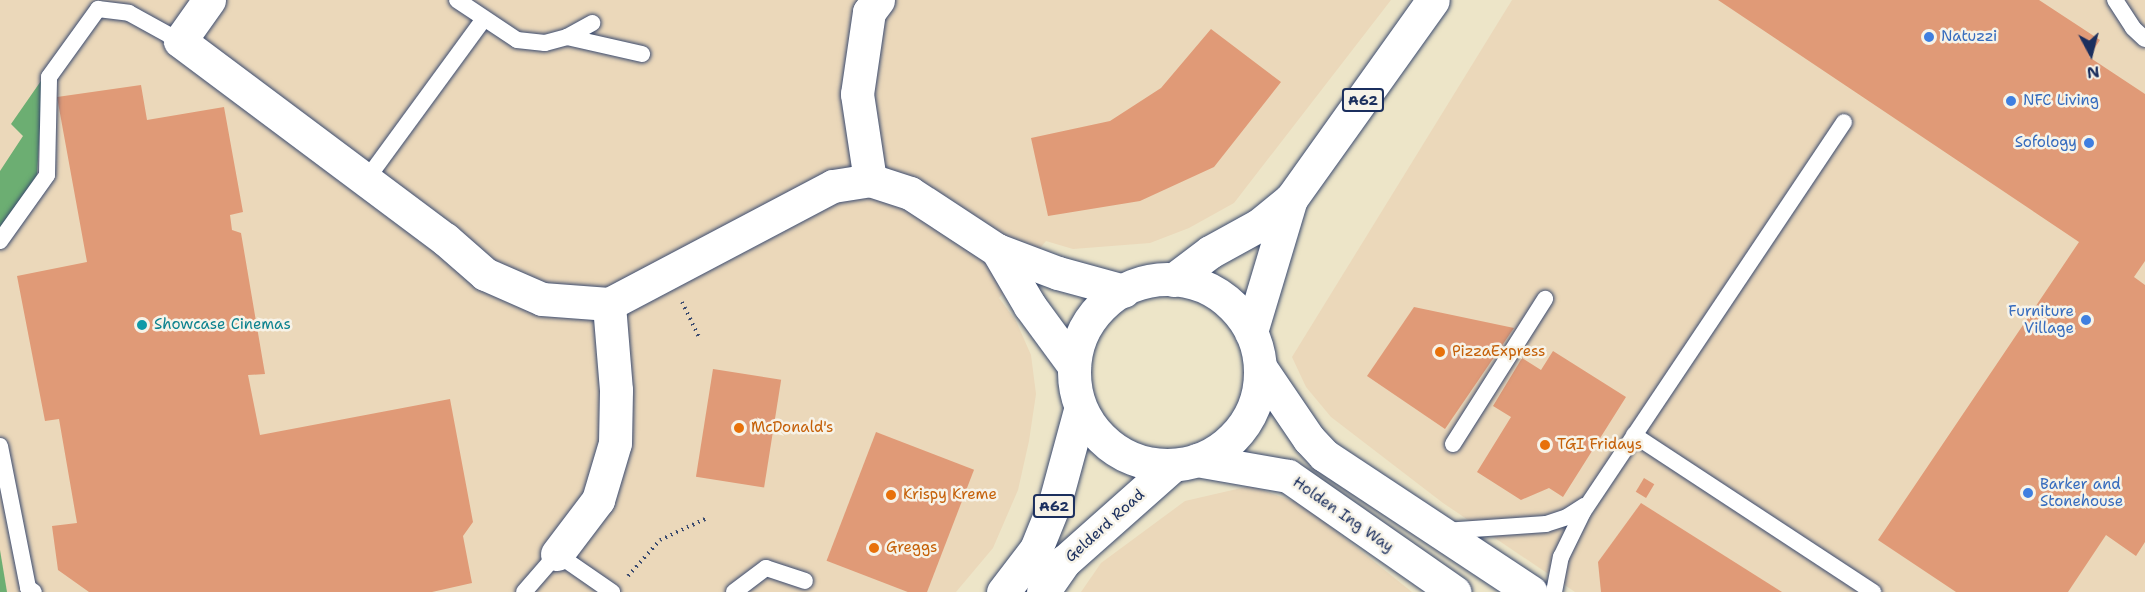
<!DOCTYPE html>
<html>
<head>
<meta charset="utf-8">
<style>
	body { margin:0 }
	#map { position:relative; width:2145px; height:592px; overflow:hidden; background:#ede5c8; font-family:"Shantell Sans",sans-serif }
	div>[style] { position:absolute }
	.built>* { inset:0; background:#ebd8ba }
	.forest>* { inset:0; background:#6cae72 }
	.building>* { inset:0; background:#e09a77; transform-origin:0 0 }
	.path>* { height:4px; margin-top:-2px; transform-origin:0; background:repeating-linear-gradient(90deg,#3a4a6e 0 1.5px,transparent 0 6px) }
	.roads { filter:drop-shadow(0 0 2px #3a4a6e) drop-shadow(0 0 2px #3a4a6e) }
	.lane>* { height:16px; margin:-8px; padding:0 8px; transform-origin:8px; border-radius:8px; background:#fff }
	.street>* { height:33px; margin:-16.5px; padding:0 16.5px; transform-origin:16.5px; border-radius:16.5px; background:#fff }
	.primary>* { height:33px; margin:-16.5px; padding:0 16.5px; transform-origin:16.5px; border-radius:16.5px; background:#fff }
	.primary>.ring { margin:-16.5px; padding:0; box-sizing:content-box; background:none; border:33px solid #fff; border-radius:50% }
	.dots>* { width:16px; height:16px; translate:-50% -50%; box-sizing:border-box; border:3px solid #f7f3e8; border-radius:50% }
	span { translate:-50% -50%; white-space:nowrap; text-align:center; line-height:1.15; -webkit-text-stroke:5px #f7f3e8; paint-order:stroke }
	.shield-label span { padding:2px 4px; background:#f7f3e8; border:2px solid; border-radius:4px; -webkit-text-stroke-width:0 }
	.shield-label { font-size:14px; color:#1b2f5e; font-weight:700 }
	.shop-label { font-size:15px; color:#366cbe }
	.left { translate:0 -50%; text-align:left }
	.right { translate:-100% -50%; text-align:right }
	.culture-label { font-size:15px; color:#0d838f }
	.food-label { font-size:15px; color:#c56008 }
	.street-label { font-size:15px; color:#1b2f5e }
	.north { position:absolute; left:2061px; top:24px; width:60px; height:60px; -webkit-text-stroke:4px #f7f3e8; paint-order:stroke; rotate:173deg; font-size:16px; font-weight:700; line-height:24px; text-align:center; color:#1b2f5e }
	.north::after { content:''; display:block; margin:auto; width:21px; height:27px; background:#1b2f5e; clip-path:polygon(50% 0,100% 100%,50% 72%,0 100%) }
</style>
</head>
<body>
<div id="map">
	<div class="built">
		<div style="clip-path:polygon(0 0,1391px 0,1234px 203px,1189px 228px,1150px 243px,1073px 249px,1046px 241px,999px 298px,1016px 321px,1031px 355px,1036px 394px,1029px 441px,1018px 490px,993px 548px,956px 592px,0 592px)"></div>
		<div style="clip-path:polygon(1512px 0,2145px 0,2145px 592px,1575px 592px,1443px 503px,1331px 417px,1306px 387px,1292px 357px)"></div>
		<div style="clip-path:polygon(1250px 486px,1302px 504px,1412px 592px,1081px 592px,1101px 563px,1185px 501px)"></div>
	</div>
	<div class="forest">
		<div style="clip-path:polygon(43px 78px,37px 175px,0 228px,0 171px,23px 136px,11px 124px)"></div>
		<div style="clip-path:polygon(0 550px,7px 592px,0 592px)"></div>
	</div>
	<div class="building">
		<div style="clip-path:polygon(1718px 0,2039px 0,2100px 40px,2089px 57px,2145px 94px,2145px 261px,2134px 277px,2145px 285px,2145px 542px,2136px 556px,2106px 535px,2068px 592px,1956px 592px,1878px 540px,2079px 242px)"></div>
		<div style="clip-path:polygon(1211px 29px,1281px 82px,1214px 167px,1140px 201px,1048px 216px,1031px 138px,1110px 121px,1161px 88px)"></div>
		<div style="clip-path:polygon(141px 85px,147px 120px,224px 107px,243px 212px,230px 215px,232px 230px,241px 233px,265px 374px,248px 375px,260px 435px,450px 399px,473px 522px,463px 536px,472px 583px,432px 592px,89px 592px,58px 570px,52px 526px,77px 523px,59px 419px,45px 421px,17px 276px,87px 262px,57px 97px)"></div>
		<div style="clip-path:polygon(1414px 307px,1514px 328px,1445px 429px,1367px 376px)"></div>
		<div style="clip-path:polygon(1553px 351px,1626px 397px,1563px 497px,1549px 488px,1521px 500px,1477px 472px,1511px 417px,1493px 406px,1522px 358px,1541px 370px)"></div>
		<div style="left:713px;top:369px;width:69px;height:109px;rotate:9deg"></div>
		<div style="left:876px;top:432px;width:105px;height:138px;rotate:21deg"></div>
		<div style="left:1644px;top:478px;width:12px;height:16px;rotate:31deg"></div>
		<div style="clip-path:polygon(1641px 503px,1782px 592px,1601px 592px,1598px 562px)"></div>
	</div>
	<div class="path">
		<div style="left:682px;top:302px;width:41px;rotate:64.1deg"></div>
		<div style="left:628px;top:576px;width:48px;rotate:-48.4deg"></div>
		<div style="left:660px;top:540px;width:50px;rotate:-25deg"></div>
	</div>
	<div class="roads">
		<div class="lane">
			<div style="left:457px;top:0;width:72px;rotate:33.7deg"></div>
			<div style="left:517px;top:40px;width:28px;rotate:6deg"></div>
			<div style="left:545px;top:43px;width:23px;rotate:-15deg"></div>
			<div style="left:567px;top:37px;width:29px;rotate:-29deg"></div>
			<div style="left:2115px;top:0;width:33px;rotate:57deg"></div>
			<div style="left:2133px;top:28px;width:16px;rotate:43deg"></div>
			<div style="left:567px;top:37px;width:77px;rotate:12.8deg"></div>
			<div style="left:366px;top:180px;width:198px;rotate:-53.8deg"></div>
			<div style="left:0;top:241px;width:81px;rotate:-54.5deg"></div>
			<div style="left:47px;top:175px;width:98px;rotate:-88.8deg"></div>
			<div style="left:49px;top:77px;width:84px;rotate:-54.2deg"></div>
			<div style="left:98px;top:9px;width:31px;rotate:7deg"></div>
			<div style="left:129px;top:13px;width:58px;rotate:28.8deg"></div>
			<div style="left:1634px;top:435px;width:286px;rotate:33.3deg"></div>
			<div style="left:1453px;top:444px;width:172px;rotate:-57.6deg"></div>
			<div style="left:0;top:446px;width:145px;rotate:78.8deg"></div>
			<div style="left:28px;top:588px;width:7px;rotate:34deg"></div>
			<div style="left:1444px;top:531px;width:102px;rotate:-3.9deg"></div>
			<div style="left:1546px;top:524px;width:22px;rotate:-18deg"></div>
			<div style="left:1567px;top:517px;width:20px;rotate:-33deg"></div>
			<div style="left:524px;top:592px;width:50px;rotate:-49deg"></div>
			<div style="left:557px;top:554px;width:67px;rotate:34.6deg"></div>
			<div style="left:734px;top:592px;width:40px;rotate:-37deg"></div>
			<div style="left:766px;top:568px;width:41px;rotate:18.4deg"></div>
			<div style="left:1554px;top:592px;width:36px;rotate:-79deg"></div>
			<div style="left:1561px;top:557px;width:50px;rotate:-63.9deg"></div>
			<div style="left:1583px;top:512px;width:469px;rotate:-56.2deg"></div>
		</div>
		<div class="street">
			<div style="left:209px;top:0;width:50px;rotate:125.3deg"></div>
			<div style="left:180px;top:41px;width:331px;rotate:36.8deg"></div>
			<div style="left:445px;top:239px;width:53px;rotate:41.2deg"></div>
			<div style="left:485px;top:274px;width:62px;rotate:23.7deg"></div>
			<div style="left:542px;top:299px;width:67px;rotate:4.3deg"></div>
			<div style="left:609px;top:304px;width:253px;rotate:-27.8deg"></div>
			<div style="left:833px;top:186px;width:37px;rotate:-9deg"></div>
			<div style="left:870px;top:180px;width:42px;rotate:18deg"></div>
			<div style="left:910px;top:193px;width:104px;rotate:33.2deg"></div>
			<div style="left:997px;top:250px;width:65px;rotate:20.7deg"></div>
			<div style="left:1058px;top:273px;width:68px;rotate:15.3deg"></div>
			<div style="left:870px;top:180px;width:87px;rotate:-98.6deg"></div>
			<div style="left:857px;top:94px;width:83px;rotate:-81.7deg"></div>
			<div style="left:869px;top:12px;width:15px;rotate:-53deg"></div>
			<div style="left:997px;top:250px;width:65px;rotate:59.5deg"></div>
			<div style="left:1030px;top:306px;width:74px;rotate:53.7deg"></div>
			<div style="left:1260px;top:367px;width:87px;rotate:55.8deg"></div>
			<div style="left:1309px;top:439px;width:22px;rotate:47deg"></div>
			<div style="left:1324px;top:455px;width:248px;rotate:33.5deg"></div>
			<div style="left:1197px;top:460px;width:92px;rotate:10deg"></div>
			<div style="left:1288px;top:476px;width:203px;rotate:34.9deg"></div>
			<div style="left:557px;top:554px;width:68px;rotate:-52.8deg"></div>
			<div style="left:598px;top:500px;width:59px;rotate:-73.4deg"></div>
			<div style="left:615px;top:443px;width:53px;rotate:-88.9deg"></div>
			<div style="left:616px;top:390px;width:86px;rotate:-94.7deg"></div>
		</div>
		<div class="primary">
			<div class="ring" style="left:1074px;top:279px;width:153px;height:153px"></div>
			<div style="left:1173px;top:280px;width:46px;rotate:-37.1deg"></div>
			<div style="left:1210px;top:252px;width:56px;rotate:-28.9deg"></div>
			<div style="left:1259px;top:225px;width:41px;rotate:-39.1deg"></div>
			<div style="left:1291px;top:199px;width:244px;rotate:-54.5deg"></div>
			<div style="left:1251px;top:332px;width:139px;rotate:-73.3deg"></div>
			<div style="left:1003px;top:592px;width:54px;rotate:-52.5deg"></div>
			<div style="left:1036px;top:549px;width:51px;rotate:-68deg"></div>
			<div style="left:1055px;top:502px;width:95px;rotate:-74.8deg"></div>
			<div style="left:1043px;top:592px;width:38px;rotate:-55deg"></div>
			<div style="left:1065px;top:561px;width:143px;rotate:-41.6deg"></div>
		</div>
	</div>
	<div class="dots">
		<div style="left:1929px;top:37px;background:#3f7fe0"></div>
		<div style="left:2011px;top:101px;background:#3f7fe0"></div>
		<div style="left:2089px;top:143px;background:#3f7fe0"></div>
		<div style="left:2086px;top:320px;background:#3f7fe0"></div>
		<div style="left:142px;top:325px;background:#0f9aa8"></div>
		<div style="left:1440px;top:352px;background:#e8710a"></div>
		<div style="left:739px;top:428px;background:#e8710a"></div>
		<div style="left:1545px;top:445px;background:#e8710a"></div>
		<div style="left:2028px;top:493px;background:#3f7fe0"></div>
		<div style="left:891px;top:495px;background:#e8710a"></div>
		<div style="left:874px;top:548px;background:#e8710a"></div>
	</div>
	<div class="shield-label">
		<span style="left:1363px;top:100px">A62</span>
		<span style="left:1054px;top:506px">A62</span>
	</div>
	<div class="shop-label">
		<span class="left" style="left:1941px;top:37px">Natuzzi</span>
		<span class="left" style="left:2023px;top:101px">NFC Living</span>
		<span class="right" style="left:2077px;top:143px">Sofology</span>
		<span class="right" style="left:2074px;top:320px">Furniture<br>Village</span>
		<span class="left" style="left:2040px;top:493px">Barker and<br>Stonehouse</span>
	</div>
	<div class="culture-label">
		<span class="left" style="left:154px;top:325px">Showcase Cinemas</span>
	</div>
	<div class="food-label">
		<span class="left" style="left:1452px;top:352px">PizzaExpress</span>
		<span class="left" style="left:751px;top:428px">McDonald's</span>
		<span class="left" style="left:1557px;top:445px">TGI Fridays</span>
		<span class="left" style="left:903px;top:495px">Krispy Kreme</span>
		<span class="left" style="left:886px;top:548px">Greggs</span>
	</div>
	<div class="street-label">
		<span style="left:1343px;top:515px;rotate:35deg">Holden Ing Way</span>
		<span style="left:1105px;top:526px;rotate:-42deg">Gelderd Road</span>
	</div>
	<div class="north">N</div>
</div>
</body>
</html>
